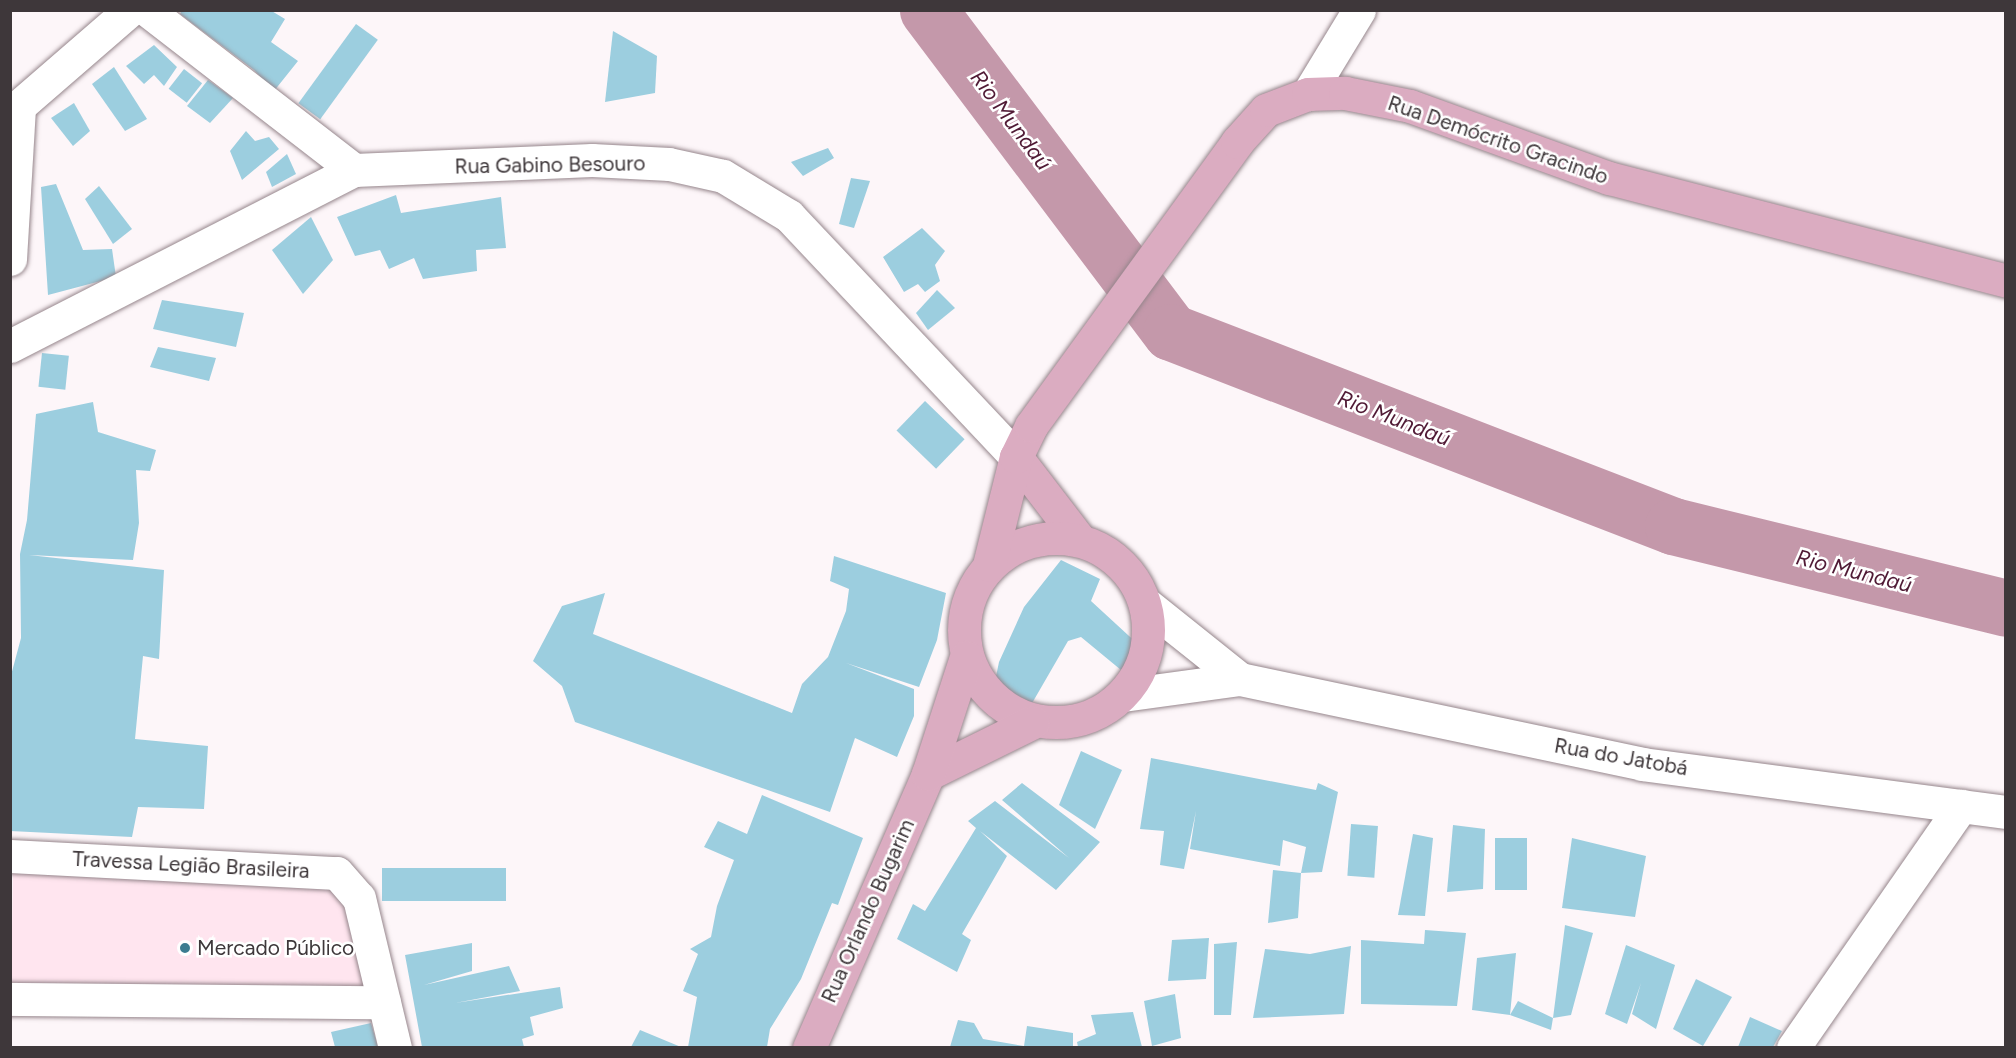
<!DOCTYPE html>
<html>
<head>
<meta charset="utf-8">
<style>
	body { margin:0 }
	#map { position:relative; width:2016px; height:1058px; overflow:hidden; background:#fdf6f9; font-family:Figtree,sans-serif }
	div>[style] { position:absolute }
	.built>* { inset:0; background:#ffe5ef }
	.river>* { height:57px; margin:-28.5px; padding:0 28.5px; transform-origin:28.5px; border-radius:28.5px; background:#c498aa }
	.building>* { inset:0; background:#9ccedf; transform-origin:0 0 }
	.roads { filter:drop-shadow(0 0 2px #96868c) drop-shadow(0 0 2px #96868c) }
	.minor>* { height:33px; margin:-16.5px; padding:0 16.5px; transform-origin:16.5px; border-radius:16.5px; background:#fff }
	.major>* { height:33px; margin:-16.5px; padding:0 16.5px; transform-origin:16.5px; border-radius:16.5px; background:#dbacc1 }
	.major>.ring { margin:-16.5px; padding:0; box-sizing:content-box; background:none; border:33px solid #dbacc1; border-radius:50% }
	.dots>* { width:16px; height:16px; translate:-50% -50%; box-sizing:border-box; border:3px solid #fff; border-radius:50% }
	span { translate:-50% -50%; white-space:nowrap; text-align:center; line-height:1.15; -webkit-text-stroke:5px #fff; paint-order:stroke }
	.street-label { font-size:21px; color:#3e373a }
	.poi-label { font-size:21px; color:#3e373a }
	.left { translate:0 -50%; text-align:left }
	.water-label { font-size:22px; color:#501a35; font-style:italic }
	.frame { position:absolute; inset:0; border:12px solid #3e373a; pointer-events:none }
</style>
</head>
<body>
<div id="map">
	<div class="built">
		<div style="clip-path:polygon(13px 871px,347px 885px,368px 994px,11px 990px)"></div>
	</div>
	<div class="river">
		<div style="left:928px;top:10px;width:403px;rotate:53deg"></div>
		<div style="left:1171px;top:332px;width:538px;rotate:21.13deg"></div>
		<div style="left:1673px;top:526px;width:343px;rotate:13.8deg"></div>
	</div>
	<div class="building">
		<div style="clip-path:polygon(182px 10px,270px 10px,285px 19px,271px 42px,298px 61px,274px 91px,254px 70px,180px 14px)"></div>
		<div style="left:356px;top:24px;width:27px;height:98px;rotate:36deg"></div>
		<div style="clip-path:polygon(613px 31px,657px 56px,655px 93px,605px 102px)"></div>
		<div style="clip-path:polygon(154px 45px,177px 67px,164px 86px,154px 75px,144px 84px,126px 66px)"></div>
		<div style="clip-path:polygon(114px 67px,147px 119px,125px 131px,92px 84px)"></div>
		<div style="left:184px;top:69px;width:23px;height:25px;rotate:38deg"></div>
		<div style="clip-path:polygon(208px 80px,233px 98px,210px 123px,187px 106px)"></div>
		<div style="clip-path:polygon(74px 103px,90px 131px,73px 146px,51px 118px)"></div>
		<div style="clip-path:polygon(246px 131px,255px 141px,269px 137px,279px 149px,242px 180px,230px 151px)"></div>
		<div style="clip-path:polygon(828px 148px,834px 158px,803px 176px,791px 162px)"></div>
		<div style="clip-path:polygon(287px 154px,296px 174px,272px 187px,266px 172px)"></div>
		<div style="clip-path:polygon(851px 178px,870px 181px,854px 228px,839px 224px)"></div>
		<div style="clip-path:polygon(56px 184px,83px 250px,112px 249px,116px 277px,48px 295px,41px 187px)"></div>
		<div style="clip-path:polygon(99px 186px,132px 229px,113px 244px,85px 199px)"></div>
		<div style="clip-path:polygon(396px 195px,401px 213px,501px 197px,506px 248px,476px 250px,477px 271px,423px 279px,414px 258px,389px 269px,380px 250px,355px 256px,337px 217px)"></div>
		<div style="clip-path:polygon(311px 217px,333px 260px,303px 294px,272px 250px)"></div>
		<div style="clip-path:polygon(922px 228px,945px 251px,935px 265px,940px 281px,925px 292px,918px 284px,904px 292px,883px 257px)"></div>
		<div style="clip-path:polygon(937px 290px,955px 308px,928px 330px,916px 313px)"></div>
		<div style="clip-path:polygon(162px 300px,244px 313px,236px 347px,153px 329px)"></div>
		<div style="clip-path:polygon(158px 347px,216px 358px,209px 381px,150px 367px)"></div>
		<div style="left:42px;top:353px;width:27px;height:34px;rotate:6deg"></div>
		<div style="left:925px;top:401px;width:55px;height:41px;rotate:44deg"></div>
		<div style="clip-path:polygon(93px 402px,98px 432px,156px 450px,150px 471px,136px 470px,139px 523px,133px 560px,29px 555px,164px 570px,159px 659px,143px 656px,135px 739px,208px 746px,204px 809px,138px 807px,132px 837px,10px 831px,10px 679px,21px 638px,20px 554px,27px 520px,36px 414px)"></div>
		<div style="clip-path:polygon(834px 556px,946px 593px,937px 640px,919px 687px,846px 663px,914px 689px,914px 716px,897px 757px,855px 738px,830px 812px,575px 722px,562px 686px,533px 661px,562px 606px,605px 593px,593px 634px,792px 713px,802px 684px,828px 657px,846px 611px,849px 589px,830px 581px)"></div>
		<div style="clip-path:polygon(1061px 560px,1100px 579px,1091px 601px,1141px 647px,1121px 670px,1081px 637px,1068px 641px,1031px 705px,994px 686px,999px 662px,1024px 607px)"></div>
		<div style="clip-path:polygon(1081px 751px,1122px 770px,1095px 829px,1059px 805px)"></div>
		<div style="clip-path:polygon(1151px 758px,1316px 790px,1318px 783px,1338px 792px,1322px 872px,1301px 873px,1298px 918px,1268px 923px,1273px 870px,1301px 873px,1306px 847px,1283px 840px,1280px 866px,1190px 849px,1196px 811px,1184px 869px,1160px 865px,1164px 831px,1140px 829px)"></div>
		<div style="clip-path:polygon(1022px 783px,1100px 842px,1056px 890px,980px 831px,1007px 856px,962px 934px,971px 940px,957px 972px,897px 939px,913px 904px,925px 911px,976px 828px,968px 821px,995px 801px,1069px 858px,1002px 800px)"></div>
		<div style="clip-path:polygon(762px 795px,863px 838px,838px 905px,832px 903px,801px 979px,770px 1029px,767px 1047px,688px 1047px,697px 997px,683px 991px,698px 954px,690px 949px,711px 937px,717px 906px,734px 860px,704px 847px,718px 821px,747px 834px)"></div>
		<div style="left:1351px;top:824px;width:27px;height:52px;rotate:4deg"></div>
		<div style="clip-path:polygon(1453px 825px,1485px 829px,1483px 889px,1447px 892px)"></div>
		<div style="clip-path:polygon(1413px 834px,1433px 838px,1425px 916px,1398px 915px)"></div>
		<div style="left:1495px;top:838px;width:32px;height:52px"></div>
		<div style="clip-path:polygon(1572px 838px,1646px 856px,1635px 917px,1562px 908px)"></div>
		<div style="left:506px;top:868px;width:33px;height:124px;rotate:90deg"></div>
		<div style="clip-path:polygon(1565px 925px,1593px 933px,1571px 1015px,1553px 1018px,1551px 1030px,1510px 1015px,1472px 1010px,1477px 958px,1516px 953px,1510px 1015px,1518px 1001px,1553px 1018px)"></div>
		<div style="clip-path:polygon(1425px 930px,1466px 933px,1457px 1006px,1361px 1004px,1361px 940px,1424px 944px)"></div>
		<div style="clip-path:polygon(1209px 938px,1206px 979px,1168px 981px,1172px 940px)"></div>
		<div style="clip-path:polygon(1237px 942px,1231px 1015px,1214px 1015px,1214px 944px)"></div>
		<div style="clip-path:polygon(472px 943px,472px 971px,424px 985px,509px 966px,520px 991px,455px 1003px,560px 987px,563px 1008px,530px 1017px,534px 1035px,522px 1039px,524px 1047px,422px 1047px,405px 955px)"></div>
		<div style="clip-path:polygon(1626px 945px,1675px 965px,1656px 1029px,1632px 1014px,1641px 983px,1627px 1024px,1605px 1014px)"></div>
		<div style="clip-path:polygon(1351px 946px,1344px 1014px,1253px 1018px,1265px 949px,1310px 954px)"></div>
		<div style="clip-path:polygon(1696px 979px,1732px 997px,1703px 1046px,1673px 1029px)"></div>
		<div style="clip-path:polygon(1175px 994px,1181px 1038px,1152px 1046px,1144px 1001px)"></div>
		<div style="clip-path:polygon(1133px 1012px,1142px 1047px,1078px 1047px,1077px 1042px,1096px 1034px,1091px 1015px)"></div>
		<div style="clip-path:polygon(1750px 1017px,1782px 1031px,1773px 1047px,1738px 1047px)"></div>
		<div style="clip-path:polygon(958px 1020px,974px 1023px,983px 1039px,1024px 1046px,1027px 1026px,1073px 1033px,1073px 1047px,950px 1047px)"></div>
		<div style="clip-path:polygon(371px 1023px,378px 1047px,335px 1047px,331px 1032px)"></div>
		<div style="clip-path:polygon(640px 1030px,681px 1047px,631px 1047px)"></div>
	</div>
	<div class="roads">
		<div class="minor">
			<div style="left:147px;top:10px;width:262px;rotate:37.7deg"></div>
			<div style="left:1308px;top:94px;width:98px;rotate:-58.7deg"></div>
			<div style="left:19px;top:106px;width:147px;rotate:-40.9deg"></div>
			<div style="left:10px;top:259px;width:153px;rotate:-86.6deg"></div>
			<div style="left:10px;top:346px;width:386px;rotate:-27.1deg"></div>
			<div style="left:354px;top:170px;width:238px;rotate:-2.4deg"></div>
			<div style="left:592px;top:160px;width:77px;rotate:3deg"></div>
			<div style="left:669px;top:164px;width:55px;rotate:12.5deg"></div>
			<div style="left:723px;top:176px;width:77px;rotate:31.2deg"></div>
			<div style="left:789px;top:216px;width:331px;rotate:46.7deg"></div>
			<div style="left:1146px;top:604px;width:120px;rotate:38.6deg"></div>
			<div style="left:1123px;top:695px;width:118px;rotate:-7.8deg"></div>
			<div style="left:1240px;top:679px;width:411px;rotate:11.9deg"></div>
			<div style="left:1642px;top:764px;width:367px;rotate:7.5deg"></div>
			<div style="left:10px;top:856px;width:327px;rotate:3deg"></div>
			<div style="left:337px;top:873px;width:33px;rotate:49deg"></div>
			<div style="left:359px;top:898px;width:154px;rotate:76.5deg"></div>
			<div style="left:10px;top:999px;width:374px;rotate:0.5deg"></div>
			<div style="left:1793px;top:1048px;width:295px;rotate:-55.2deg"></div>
		</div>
		<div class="major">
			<div style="left:1016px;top:457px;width:103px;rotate:52.5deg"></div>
			<div class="ring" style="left:964px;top:538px;width:151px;height:151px"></div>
			<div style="left:989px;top:565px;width:111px;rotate:-76deg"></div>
			<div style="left:1016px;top:457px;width:34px;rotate:-64deg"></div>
			<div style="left:1031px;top:426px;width:351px;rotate:-54deg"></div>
			<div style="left:1237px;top:142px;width:43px;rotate:-47.8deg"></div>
			<div style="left:1266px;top:110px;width:45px;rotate:-20.9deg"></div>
			<div style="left:1308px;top:94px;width:37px;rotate:-2deg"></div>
			<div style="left:1345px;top:93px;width:66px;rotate:11.3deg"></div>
			<div style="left:1410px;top:106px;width:212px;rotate:19.9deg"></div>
			<div style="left:1609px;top:178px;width:410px;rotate:14.5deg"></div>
			<div style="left:928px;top:774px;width:117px;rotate:-26.3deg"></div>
			<div style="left:809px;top:1048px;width:299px;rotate:-66.5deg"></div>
			<div style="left:928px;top:774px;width:123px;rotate:-72deg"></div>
		</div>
	</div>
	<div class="dots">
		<div style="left:185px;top:948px;background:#3c7c90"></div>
	</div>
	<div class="street-label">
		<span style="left:1498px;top:140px;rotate:19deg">Rua Demócrito Gracindo</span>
		<span style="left:550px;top:165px;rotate:-1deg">Rua Gabino Besouro</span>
		<span style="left:1621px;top:757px;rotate:10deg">Rua do Jatobá</span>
		<span style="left:191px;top:865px;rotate:3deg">Travessa Legião Brasileira</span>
		<span style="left:868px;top:911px;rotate:-66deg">Rua Orlando Bugarim</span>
	</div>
	<div class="poi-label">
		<span class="left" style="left:197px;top:948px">Mercado Público</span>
	</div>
	<div class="water-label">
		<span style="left:1011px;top:120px;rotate:53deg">Rio Mundaú</span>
		<span style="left:1394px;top:418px;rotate:21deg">Rio Mundaú</span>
		<span style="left:1854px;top:571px;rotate:14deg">Rio Mundaú</span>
	</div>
	<div class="frame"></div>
</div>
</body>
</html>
